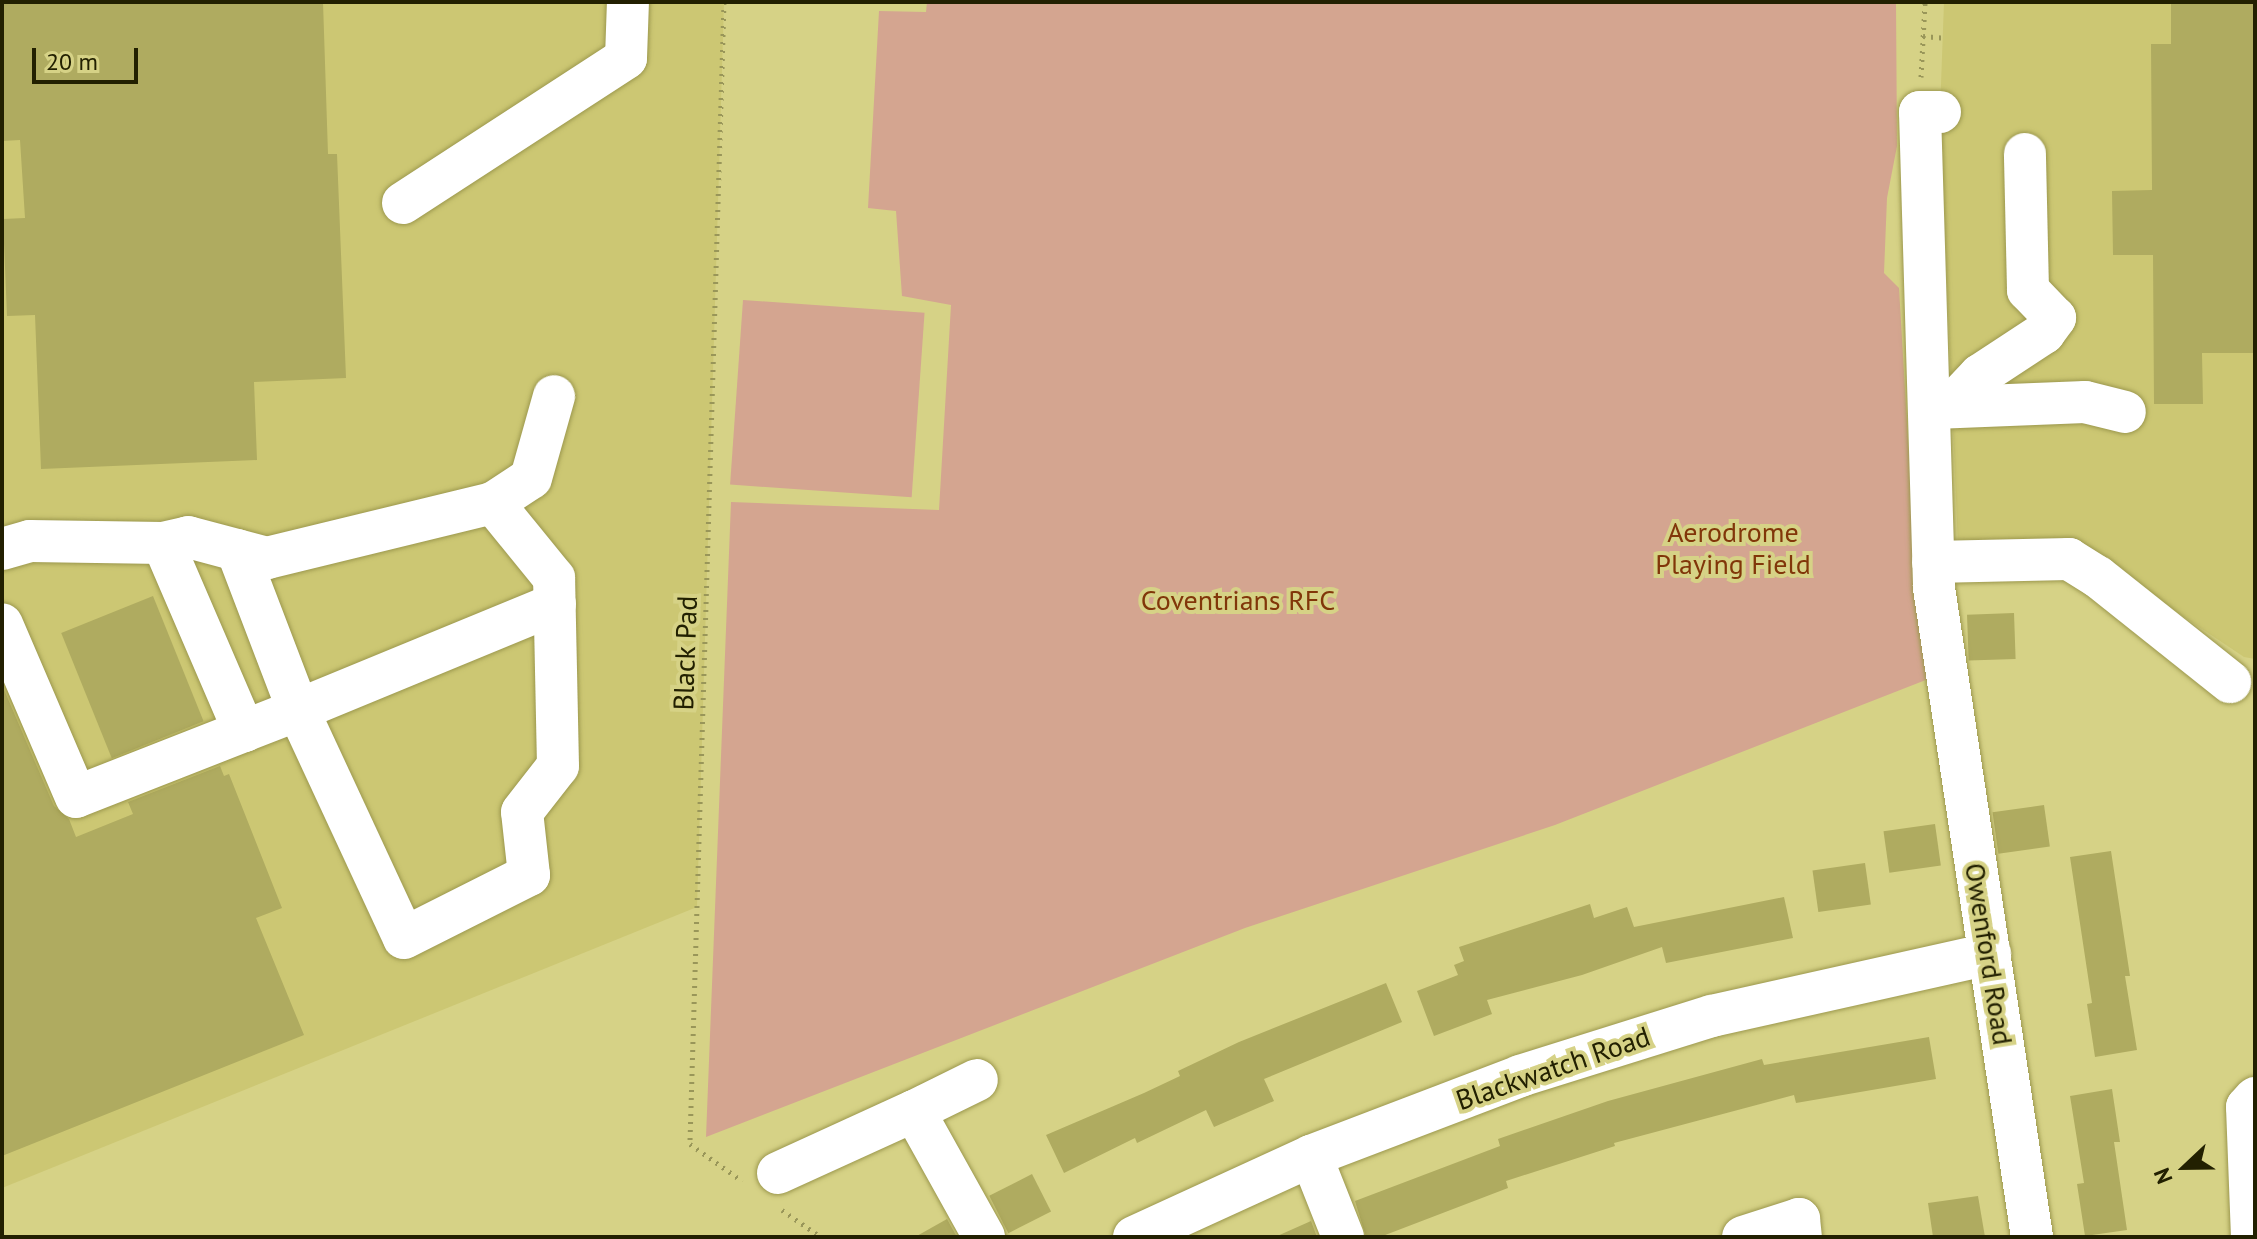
<!DOCTYPE html>
<html>
<head>
<meta charset="utf-8">
<style>
	body { margin:0 }
	#map { position:relative; width:2257px; height:1239px; overflow:hidden; background:#d6d286; font-family:"PT Sans",sans-serif }
	div>[style] { position:absolute }
	.built>* { inset:0; background:#ccc773 }
	.green>* { inset:0; background:#d4a590; transform-origin:0 0 }
	.building>* { inset:0; background:#afab60; transform-origin:0 0 }
	.path>* { height:5px; margin-top:-2.5px; transform-origin:0; background:repeating-linear-gradient(90deg,#999659 0 2px,transparent 0 8px) }
	.roads { filter:drop-shadow(0 0 2px #9c984e) drop-shadow(0 0 2px #9c984e) }
	.minor>* { height:42px; margin:-21px; padding:0 21px; transform-origin:21px; border-radius:21px; background:#fff }
	span { translate:-50% -50%; white-space:nowrap; text-align:center; line-height:1.15; -webkit-text-stroke:8px #d6d286; paint-order:stroke }
	.park-label { font-size:28px; color:#813609 }
	.street-label { font-size:28px; color:#222001 }
	.frame { position:absolute; inset:0; border:4px solid #222001; pointer-events:none }
	.north { position:absolute; left:2145px; top:1127px; width:80px; height:80px; -webkit-text-stroke:6px #d6d286; paint-order:stroke; rotate:248deg; font-size:22px; font-weight:700; line-height:32px; text-align:center; color:#222001 }
	.north::after { content:''; display:block; margin:auto; width:28px; height:36px; background:#222001; clip-path:polygon(50% 0,100% 100%,50% 72%,0 100%) }
	.scale { position:absolute; left:32px; top:48px; width:106px; height:36px; box-sizing:border-box; border:4px solid #222001; border-top:0; padding-left:10px; font-size:24px; line-height:28px; white-space:nowrap; color:#222001; -webkit-text-stroke:6px #d6d286; paint-order:stroke }
</style>
</head>
<body>
<div id="map">
	<div class="built">
		<div style="clip-path:polygon(2px 2px,724px 2px,697px 907px,2px 1188px)"></div>
		<div style="clip-path:polygon(1944px 2px,2255px 2px,2255px 659px,2244px 657px,2066px 538px,1958px 547px,1940px 112px)"></div>
	</div>
	<div class="green">
		<div style="clip-path:polygon(927px 2px,1896px 2px,1897px 146px,1887px 198px,1884px 273px,1899px 288px,1919px 627px,1936px 676px,1555px 825px,1245px 928px,706px 1137px,731px 502px,939px 510px,951px 305px,902px 296px,896px 211px,868px 208px,879px 11px,926px 12px)"></div>
		<div style="left:743px;top:300px;width:182px;height:185px;rotate:4deg"></div>
	</div>
	<div class="building">
		<div style="clip-path:polygon(2px 2px,323px 2px,328px 154px,337px 154px,346px 378px,254px 382px,257px 460px,41px 469px,35px 315px,7px 316px,3px 219px,25px 218px,20px 140px,2px 141px)"></div>
		<div style="clip-path:polygon(2171px 2px,2255px 2px,2255px 353px,2202px 353px,2203px 404px,2154px 404px,2153px 255px,2113px 255px,2112px 191px,2152px 190px,2151px 44px,2171px 44px)"></div>
		<div style="left:153px;top:596px;width:135px;height:99px;rotate:68deg"></div>
		<div style="left:2014px;top:613px;width:46px;height:47px;rotate:88deg"></div>
		<div style="clip-path:polygon(2px 685px,54px 806px,69px 819px,76px 837px,133px 814px,128px 802px,220px 766px,224px 776px,229px 774px,282px 908px,256px 918px,304px 1035px,2px 1156px)"></div>
		<div style="left:2044px;top:805px;width:42px;height:52px;rotate:82deg"></div>
		<div style="left:1935px;top:824px;width:42px;height:52px;rotate:82deg"></div>
		<div style="clip-path:polygon(2111px 851px,2130px 976px,2125px 976px,2137px 1050px,2095px 1057px,2087px 1004px,2092px 1003px,2070px 857px)"></div>
		<div style="left:1865px;top:863px;width:42px;height:53px;rotate:82deg"></div>
		<div style="clip-path:polygon(1784px 897px,1793px 938px,1666px 963px,1662px 947px,1582px 975px,1487px 1000px,1492px 1014px,1434px 1036px,1417px 991px,1458px 975px,1454px 965px,1464px 961px,1459px 947px,1590px 904px,1594px 918px,1627px 907px,1634px 927px)"></div>
		<div style="clip-path:polygon(1386px 983px,1402px 1022px,1264px 1079px,1274px 1101px,1214px 1127px,1206px 1110px,1137px 1143px,1135px 1138px,1064px 1173px,1046px 1135px,1144px 1093px,1180px 1076px,1178px 1071px,1239px 1042px)"></div>
		<div style="clip-path:polygon(1929px 1037px,1936px 1079px,1796px 1103px,1794px 1095px,1614px 1143px,1615px 1146px,1506px 1181px,1508px 1188px,1380px 1237px,1366px 1237px,1355px 1201px,1500px 1146px,1498px 1139px,1608px 1101px,1762px 1059px,1764px 1065px)"></div>
		<div style="clip-path:polygon(2112px 1089px,2120px 1142px,2114px 1142px,2127px 1230px,2085px 1236px,2077px 1184px,2084px 1183px,2070px 1096px)"></div>
		<div style="left:1032px;top:1174px;width:42px;height:48px;rotate:63deg"></div>
		<div style="clip-path:polygon(1978px 1196px,1985px 1237px,1933px 1237px,1928px 1203px)"></div>
		<div style="clip-path:polygon(947px 1219px,957px 1237px,915px 1237px)"></div>
		<div style="clip-path:polygon(1311px 1221px,1317px 1237px,1275px 1237px)"></div>
	</div>
	<div class="path">
		<div style="left:724px;top:2px;width:1143px;rotate:91.71deg"></div>
		<div style="left:690px;top:1144px;width:64px;rotate:35.4deg"></div>
		<div style="left:1923px;top:36px;width:21px;rotate:5deg"></div>
		<div style="left:1921px;top:77px;width:75px;rotate:-86.9deg"></div>
		<div style="left:782px;top:1210px;width:47px;rotate:34.7deg"></div>
	</div>
	<div class="roads">
		<div class="minor">
			<div style="left:1940px;top:112px;width:20px;rotate:180deg"></div>
			<div style="left:1920px;top:112px;width:476px;rotate:88.3deg"></div>
			<div style="left:1934px;top:588px;width:656px;rotate:81.41deg"></div>
			<div style="left:403px;top:203px;width:266px;rotate:-33deg"></div>
			<div style="left:626px;top:58px;width:56px;rotate:-88deg"></div>
			<div style="left:1950px;top:407px;width:44px;rotate:-46.8deg"></div>
			<div style="left:1980px;top:375px;width:77px;rotate:-33.3deg"></div>
			<div style="left:2044px;top:333px;width:19px;rotate:-54deg"></div>
			<div style="left:2055px;top:318px;width:39px;rotate:-134deg"></div>
			<div style="left:2028px;top:290px;width:136px;rotate:-91.3deg"></div>
			<div style="left:1934px;top:408px;width:151px;rotate:-2.3deg"></div>
			<div style="left:2085px;top:402px;width:41px;rotate:14deg"></div>
			<div style="left:163px;top:543px;width:26px;rotate:-13deg"></div>
			<div style="left:188px;top:537px;width:82px;rotate:14.9deg"></div>
			<div style="left:267px;top:558px;width:233px;rotate:-13.7deg"></div>
			<div style="left:493px;top:503px;width:45px;rotate:-33.3deg"></div>
			<div style="left:531px;top:478px;width:85px;rotate:-74.3deg"></div>
			<div style="left:2px;top:549px;width:29px;rotate:-16deg"></div>
			<div style="left:30px;top:541px;width:133px;rotate:0.9deg"></div>
			<div style="left:163px;top:543px;width:205px;rotate:66.7deg"></div>
			<div style="left:244px;top:731px;width:180px;rotate:158.6deg"></div>
			<div style="left:76px;top:797px;width:188px;rotate:-113.2deg"></div>
			<div style="left:237px;top:550px;width:171px;rotate:69.1deg"></div>
			<div style="left:298px;top:710px;width:278px;rotate:-22.4deg"></div>
			<div style="left:1933px;top:562px;width:136px;rotate:-1.3deg"></div>
			<div style="left:2069px;top:559px;width:34px;rotate:32deg"></div>
			<div style="left:2098px;top:577px;width:169px;rotate:38.5deg"></div>
			<div style="left:244px;top:731px;width:58px;rotate:-21.3deg"></div>
			<div style="left:298px;top:710px;width:251px;rotate:65.1deg"></div>
			<div style="left:404px;top:938px;width:140px;rotate:-26.7deg"></div>
			<div style="left:529px;top:875px;width:63px;rotate:-96.3deg"></div>
			<div style="left:522px;top:812px;width:58px;rotate:-52deg"></div>
			<div style="left:558px;top:766px;width:188px;rotate:-91.2deg"></div>
			<div style="left:554px;top:578px;width:97px;rotate:-129.1deg"></div>
			<div style="left:914px;top:1111px;width:70px;rotate:-26.2deg"></div>
			<div style="left:1311px;top:1156px;width:87px;rotate:68.4deg"></div>
			<div style="left:778px;top:1173px;width:149px;rotate:-24.5deg"></div>
			<div style="left:914px;top:1111px;width:144px;rotate:60.9deg"></div>
			<div style="left:1134px;top:1237px;width:195px;rotate:-24.6deg"></div>
			<div style="left:1311px;top:1156px;width:224px;rotate:-20.9deg"></div>
			<div style="left:1520px;top:1076px;width:201px;rotate:-17.4deg"></div>
			<div style="left:1712px;top:1016px;width:285px;rotate:-12.6deg"></div>
			<div style="left:1743px;top:1237px;width:59px;rotate:-17.8deg"></div>
			<div style="left:1799px;top:1219px;width:18px;rotate:84deg"></div>
			<div style="left:2252px;top:1237px;width:130px;rotate:-92.2deg"></div>
			<div style="left:2247px;top:1107px;width:12px;rotate:-48deg"></div>
		</div>
	</div>
	<div class="park-label">
		<span style="left:1733px;top:548px">Aerodrome<br>Playing Field</span>
		<span style="left:1238px;top:600px">Coventrians RFC</span>
	</div>
	<div class="street-label">
		<span style="left:685px;top:653px;rotate:-88deg">Black Pad</span>
		<span style="left:1989px;top:954px;rotate:81deg">Owenford Road</span>
		<span style="left:1553px;top:1068px;rotate:-19deg">Blackwatch Road</span>
	</div>
	<div class="frame"></div>
	<div class="north">N</div>
	<div class="scale">20 m</div>
</div>
</body>
</html>
